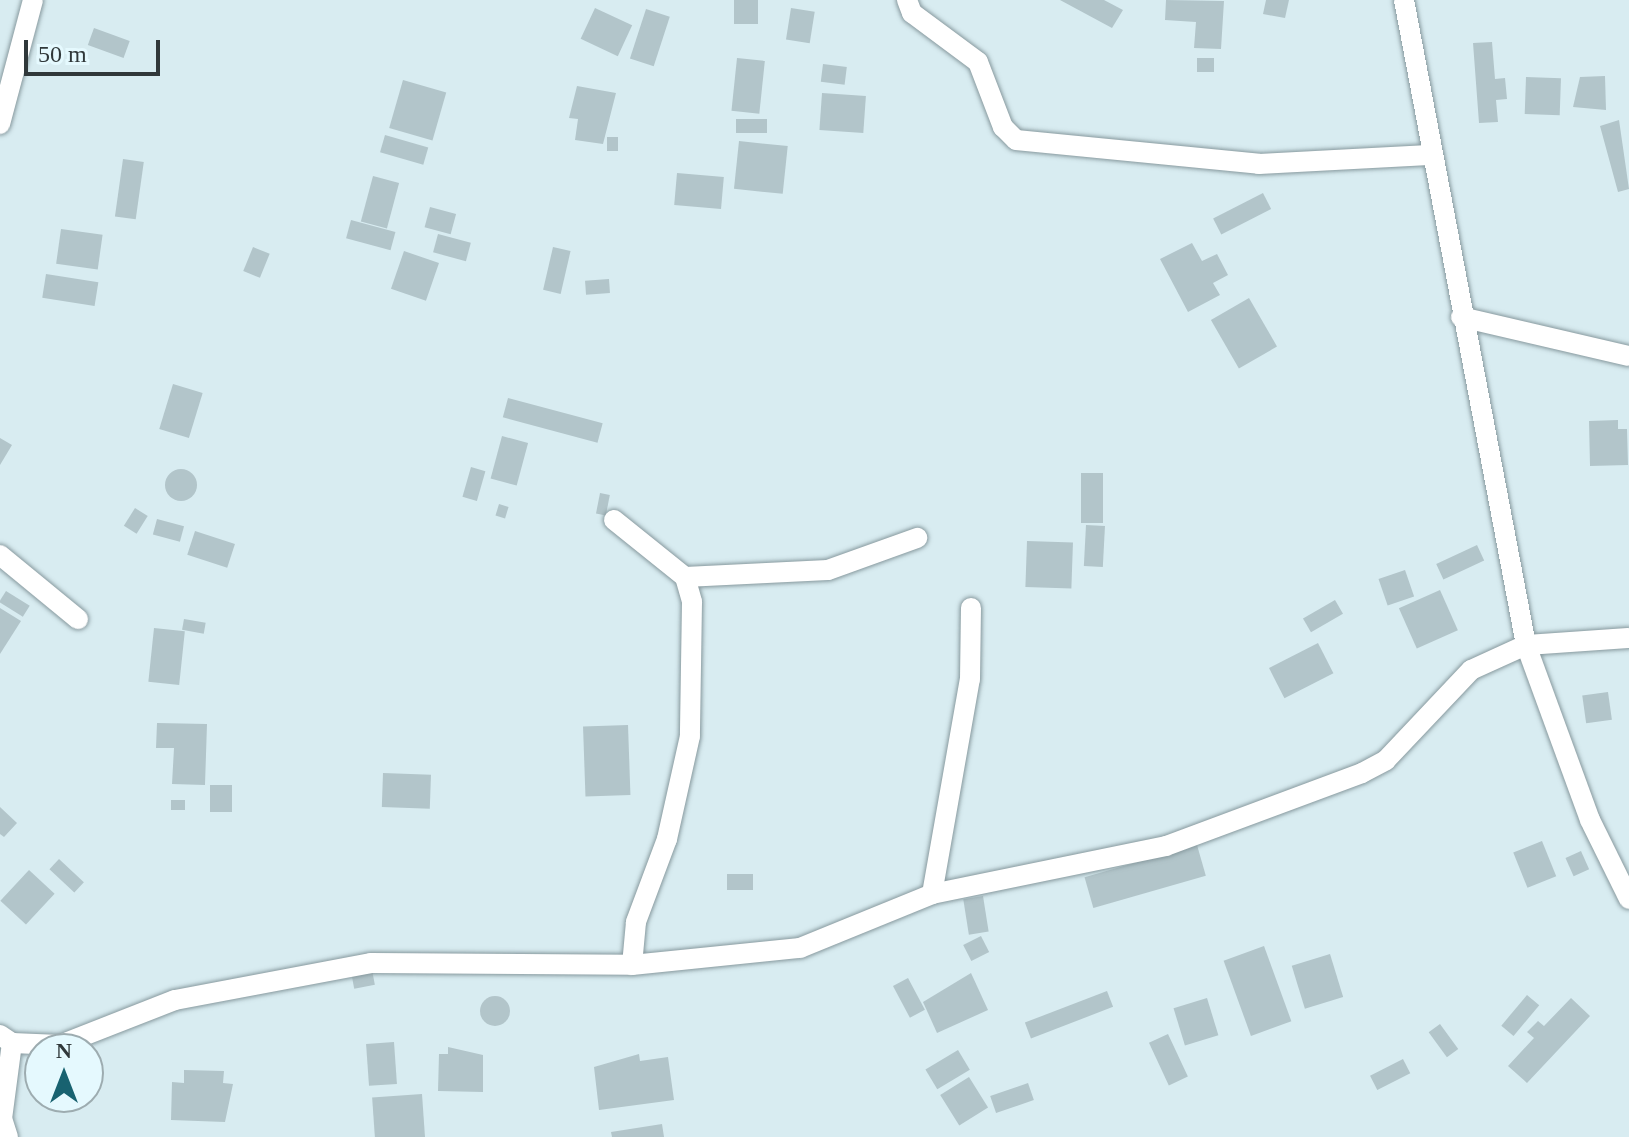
<!DOCTYPE html>
<html>
<head>
<meta charset="utf-8">
<style>
	body { margin:0 }
	#map { position:relative; width:1629px; height:1137px; overflow:hidden; background:#d8ecf1; font-family:Georgia,serif }
	div>[style] { position:absolute }
	.building>* { inset:0; background:#b2c5ca; transform-origin:0 0 }
	.round { border-radius:50% }
	.roads { filter:drop-shadow(0 0 2px #87999e) drop-shadow(0 0 2px #87999e) }
	.minor>* { height:20px; margin:-10px; padding:0 10px; transform-origin:10px; border-radius:10px; background:#fff }
	span { translate:-50% -50%; white-space:nowrap; text-align:center; line-height:1.15; -webkit-text-stroke:7px #e5f9fe; paint-order:stroke }
	.north { position:absolute; left:24px; top:1033px; width:80px; height:80px; box-sizing:border-box; background:#e5f9fe; border:2px solid #9dacb0; border-radius:50%; rotate:0deg; font-size:22px; font-weight:700; line-height:32px; text-align:center; color:#30383a }
	.north::after { content:''; display:block; margin:auto; width:28px; height:36px; background:#186270; clip-path:polygon(50% 0,100% 100%,50% 72%,0 100%) }
	.scale { position:absolute; left:24px; top:40px; width:136px; height:36px; box-sizing:border-box; border:4px solid #30383a; border-top:0; padding-left:10px; font-size:24px; line-height:28px; white-space:nowrap; color:#30383a; -webkit-text-stroke:6px #e5f9fe; paint-order:stroke }
</style>
</head>
<body>
<div id="map">
	<div class="building">
		<div style="left:734px;top:0;width:24px;height:24px"></div>
		<div style="clip-path:polygon(1060px 0,1104px 0,1123px 10px,1112px 28px)"></div>
		<div style="clip-path:polygon(1166px 0,1224px 1px,1221px 49px,1194px 48px,1196px 22px,1165px 20px)"></div>
		<div style="clip-path:polygon(1266px 0,1289px 0,1285px 18px,1263px 14px)"></div>
		<div style="left:595px;top:8px;width:41px;height:34px;rotate:25deg"></div>
		<div style="left:791px;top:8px;width:24px;height:32px;rotate:9deg"></div>
		<div style="left:646px;top:9px;width:25px;height:52px;rotate:18deg"></div>
		<div style="left:94px;top:28px;width:38px;height:18px;rotate:20deg"></div>
		<div style="clip-path:polygon(1492px 42px,1495px 79px,1505px 78px,1507px 99px,1496px 100px,1498px 122px,1479px 123px,1473px 43px)"></div>
		<div style="left:737px;top:58px;width:28px;height:53px;rotate:6deg"></div>
		<div style="left:1197px;top:58px;width:17px;height:14px"></div>
		<div style="left:823px;top:64px;width:24px;height:18px;rotate:7deg"></div>
		<div style="clip-path:polygon(1605px 76px,1606px 110px,1573px 107px,1580px 77px)"></div>
		<div style="left:1526px;top:77px;width:35px;height:37px;rotate:2deg"></div>
		<div style="left:403px;top:80px;width:45px;height:50px;rotate:16deg"></div>
		<div style="clip-path:polygon(577px 86px,616px 93px,603px 144px,575px 140px,578px 119px,569px 118px)"></div>
		<div style="left:822px;top:93px;width:44px;height:37px;rotate:4deg"></div>
		<div style="left:736px;top:119px;width:31px;height:14px"></div>
		<div style="clip-path:polygon(1619px 120px,1629px 189px,1618px 192px,1600px 126px)"></div>
		<div style="left:385px;top:135px;width:45px;height:18px;rotate:16deg"></div>
		<div style="left:607px;top:137px;width:11px;height:14px"></div>
		<div style="left:739px;top:141px;width:49px;height:48px;rotate:6deg"></div>
		<div style="left:123px;top:159px;width:21px;height:58px;rotate:8deg"></div>
		<div style="left:677px;top:173px;width:47px;height:32px;rotate:5deg"></div>
		<div style="left:373px;top:176px;width:27px;height:47px;rotate:15deg"></div>
		<div style="left:1263px;top:193px;width:18px;height:56px;rotate:63deg"></div>
		<div style="left:430px;top:207px;width:27px;height:21px;rotate:15deg"></div>
		<div style="left:351px;top:220px;width:46px;height:19px;rotate:15deg"></div>
		<div style="left:61px;top:229px;width:42px;height:35px;rotate:8deg"></div>
		<div style="left:438px;top:234px;width:34px;height:19px;rotate:15deg"></div>
		<div style="clip-path:polygon(1192px 243px,1202px 261px,1217px 254px,1228px 275px,1213px 283px,1220px 295px,1188px 312px,1160px 259px)"></div>
		<div style="left:253px;top:247px;width:18px;height:26px;rotate:22deg"></div>
		<div style="left:553px;top:247px;width:18px;height:44px;rotate:13deg"></div>
		<div style="left:404px;top:251px;width:37px;height:40px;rotate:19deg"></div>
		<div style="left:46px;top:274px;width:53px;height:24px;rotate:9deg"></div>
		<div style="left:609px;top:279px;width:14px;height:24px;rotate:86deg"></div>
		<div style="left:1249px;top:298px;width:56px;height:44px;rotate:60deg"></div>
		<div style="left:173px;top:384px;width:31px;height:47px;rotate:17deg"></div>
		<div style="left:508px;top:398px;width:98px;height:20px;rotate:15deg"></div>
		<div style="clip-path:polygon(1618px 420px,1618px 429px,1627px 429px,1628px 465px,1590px 466px,1589px 421px)"></div>
		<div style="left:502px;top:436px;width:27px;height:44px;rotate:15deg"></div>
		<div style="clip-path:polygon(0 438px,12px 445px,0 465px)"></div>
		<div style="left:471px;top:467px;width:15px;height:31px;rotate:16deg"></div>
		<div class="round" style="left:165px;top:469px;width:32px;height:32px"></div>
		<div style="left:1081px;top:473px;width:22px;height:50px"></div>
		<div style="left:600px;top:493px;width:10px;height:21px;rotate:11deg"></div>
		<div style="left:499px;top:504px;width:10px;height:12px;rotate:17deg"></div>
		<div style="left:135px;top:508px;width:15px;height:21px;rotate:32deg"></div>
		<div style="left:157px;top:519px;width:28px;height:16px;rotate:15deg"></div>
		<div style="left:1086px;top:525px;width:19px;height:41px;rotate:3deg"></div>
		<div style="left:195px;top:531px;width:42px;height:25px;rotate:18deg"></div>
		<div style="left:1027px;top:541px;width:46px;height:46px;rotate:2deg"></div>
		<div style="left:1477px;top:545px;width:17px;height:45px;rotate:65deg"></div>
		<div style="left:1405px;top:570px;width:28px;height:28px;rotate:71deg"></div>
		<div style="left:1440px;top:590px;width:44px;height:45px;rotate:66deg"></div>
		<div style="left:6px;top:591px;width:28px;height:13px;rotate:32deg"></div>
		<div style="left:1335px;top:600px;width:16px;height:37px;rotate:60deg"></div>
		<div style="clip-path:polygon(0 608px,21px 621px,0 654px)"></div>
		<div style="left:184px;top:619px;width:22px;height:11px;rotate:10deg"></div>
		<div style="left:154px;top:628px;width:31px;height:54px;rotate:6deg"></div>
		<div style="left:1318px;top:643px;width:34px;height:55px;rotate:63deg"></div>
		<div style="left:1608px;top:692px;width:28px;height:26px;rotate:82deg"></div>
		<div style="clip-path:polygon(157px 723px,207px 724px,205px 785px,172px 784px,174px 748px,156px 748px)"></div>
		<div style="left:628px;top:725px;width:70px;height:45px;rotate:88deg"></div>
		<div style="left:383px;top:773px;width:48px;height:34px;rotate:2deg"></div>
		<div style="left:210px;top:785px;width:22px;height:27px"></div>
		<div style="left:171px;top:800px;width:14px;height:10px"></div>
		<div style="clip-path:polygon(0 807px,17px 823px,4px 837px,0 834px)"></div>
		<div style="left:1542px;top:841px;width:38px;height:31px;rotate:68deg"></div>
		<div style="left:1197px;top:845px;width:32px;height:117px;rotate:74deg"></div>
		<div style="left:1581px;top:851px;width:20px;height:17px;rotate:66deg"></div>
		<div style="left:59px;top:859px;width:34px;height:14px;rotate:43deg"></div>
		<div style="left:29px;top:870px;width:35px;height:42px;rotate:43deg"></div>
		<div style="left:753px;top:874px;width:16px;height:26px;rotate:90deg"></div>
		<div style="left:983px;top:896px;width:36px;height:20px;rotate:81deg"></div>
		<div style="left:981px;top:936px;width:18px;height:20px;rotate:63deg"></div>
		<div style="left:1264px;top:946px;width:80px;height:43px;rotate:70deg"></div>
		<div style="left:1330px;top:954px;width:45px;height:40px;rotate:73deg"></div>
		<div style="left:372px;top:970px;width:15px;height:21px;rotate:79deg"></div>
		<div style="clip-path:polygon(971px 973px,988px 1010px,937px 1033px,923px 1002px)"></div>
		<div style="left:908px;top:978px;width:36px;height:17px;rotate:62deg"></div>
		<div style="left:1107px;top:991px;width:17px;height:88px;rotate:69deg"></div>
		<div style="left:1527px;top:995px;width:16px;height:40px;rotate:40deg"></div>
		<div class="round" style="left:480px;top:996px;width:30px;height:30px"></div>
		<div style="left:1207px;top:998px;width:39px;height:35px;rotate:73deg"></div>
		<div style="clip-path:polygon(1571px 998px,1590px 1016px,1527px 1083px,1508px 1066px,1534px 1038px,1527px 1032px,1538px 1021px,1544px 1026px)"></div>
		<div style="left:1440px;top:1024px;width:31px;height:14px;rotate:54deg"></div>
		<div style="left:1168px;top:1034px;width:47px;height:21px;rotate:65deg"></div>
		<div style="left:394px;top:1042px;width:42px;height:28px;rotate:86deg"></div>
		<div style="clip-path:polygon(448px 1047px,483px 1055px,483px 1092px,438px 1091px,439px 1054px,448px 1054px)"></div>
		<div style="left:958px;top:1050px;width:23px;height:38px;rotate:59deg"></div>
		<div style="clip-path:polygon(639px 1054px,640px 1061px,668px 1057px,674px 1100px,599px 1110px,594px 1067px)"></div>
		<div style="left:1403px;top:1059px;width:16px;height:37px;rotate:63deg"></div>
		<div style="clip-path:polygon(184px 1070px,224px 1071px,223px 1083px,233px 1084px,225px 1122px,171px 1120px,172px 1082px,184px 1083px)"></div>
		<div style="left:969px;top:1077px;width:36px;height:34px;rotate:58deg"></div>
		<div style="left:1028px;top:1083px;width:18px;height:40px;rotate:71deg"></div>
		<div style="left:422px;top:1094px;width:43px;height:50px;rotate:86deg"></div>
		<div style="clip-path:polygon(662px 1124px,664px 1137px,612px 1137px,611px 1132px)"></div>
	</div>
	<div class="roads">
		<div class="minor">
			<div style="left:907px;top:0;width:14px;rotate:69deg"></div>
			<div style="left:912px;top:13px;width:82px;rotate:36.6deg"></div>
			<div style="left:978px;top:62px;width:70px;rotate:69deg"></div>
			<div style="left:1003px;top:127px;width:18px;rotate:45deg"></div>
			<div style="left:1016px;top:140px;width:244px;rotate:5.6deg"></div>
			<div style="left:1259px;top:164px;width:170px;rotate:-3deg"></div>
			<div style="left:1404px;top:0;width:656px;rotate:79.29deg"></div>
			<div style="left:1526px;top:645px;width:186px;rotate:69.9deg"></div>
			<div style="left:1590px;top:820px;width:88px;rotate:63.7deg"></div>
			<div style="left:0;top:124px;width:128px;rotate:-75.1deg"></div>
			<div style="left:1461px;top:317px;width:172px;rotate:13.1deg"></div>
			<div style="left:614px;top:520px;width:91px;rotate:38.8deg"></div>
			<div style="left:685px;top:577px;width:26px;rotate:74deg"></div>
			<div style="left:692px;top:602px;width:134px;rotate:90.9deg"></div>
			<div style="left:690px;top:736px;width:106px;rotate:102.6deg"></div>
			<div style="left:667px;top:839px;width:89px;rotate:110.5deg"></div>
			<div style="left:636px;top:922px;width:43px;rotate:95.3deg"></div>
			<div style="left:0;top:555px;width:101px;rotate:39.4deg"></div>
			<div style="left:685px;top:577px;width:143px;rotate:-2.8deg"></div>
			<div style="left:828px;top:570px;width:95px;rotate:-19.8deg"></div>
			<div style="left:932px;top:894px;width:218px;rotate:-80deg"></div>
			<div style="left:970px;top:679px;width:71px;rotate:-89.2deg"></div>
			<div style="left:0;top:1035px;width:14px;rotate:34deg"></div>
			<div style="left:12px;top:1043px;width:48px;rotate:2.4deg"></div>
			<div style="left:60px;top:1045px;width:123px;rotate:-21.4deg"></div>
			<div style="left:175px;top:1000px;width:199px;rotate:-10.7deg"></div>
			<div style="left:371px;top:963px;width:261px;rotate:0.4deg"></div>
			<div style="left:632px;top:965px;width:169px;rotate:-5.8deg"></div>
			<div style="left:800px;top:948px;width:143px;rotate:-22.2deg"></div>
			<div style="left:932px;top:894px;width:239px;rotate:-11.6deg"></div>
			<div style="left:1166px;top:846px;width:209px;rotate:-20.4deg"></div>
			<div style="left:1362px;top:773px;width:27px;rotate:-28deg"></div>
			<div style="left:1386px;top:760px;width:124px;rotate:-46.6deg"></div>
			<div style="left:1471px;top:670px;width:60px;rotate:-24.4deg"></div>
			<div style="left:1526px;top:645px;width:103px;rotate:-3.9deg"></div>
			<div style="left:8px;top:1137px;width:19px;rotate:-108deg"></div>
			<div style="left:2px;top:1119px;width:77px;rotate:-82.5deg"></div>
		</div>
	</div>
	<div class="north">N</div>
	<div class="scale">50 m</div>
</div>
</body>
</html>
